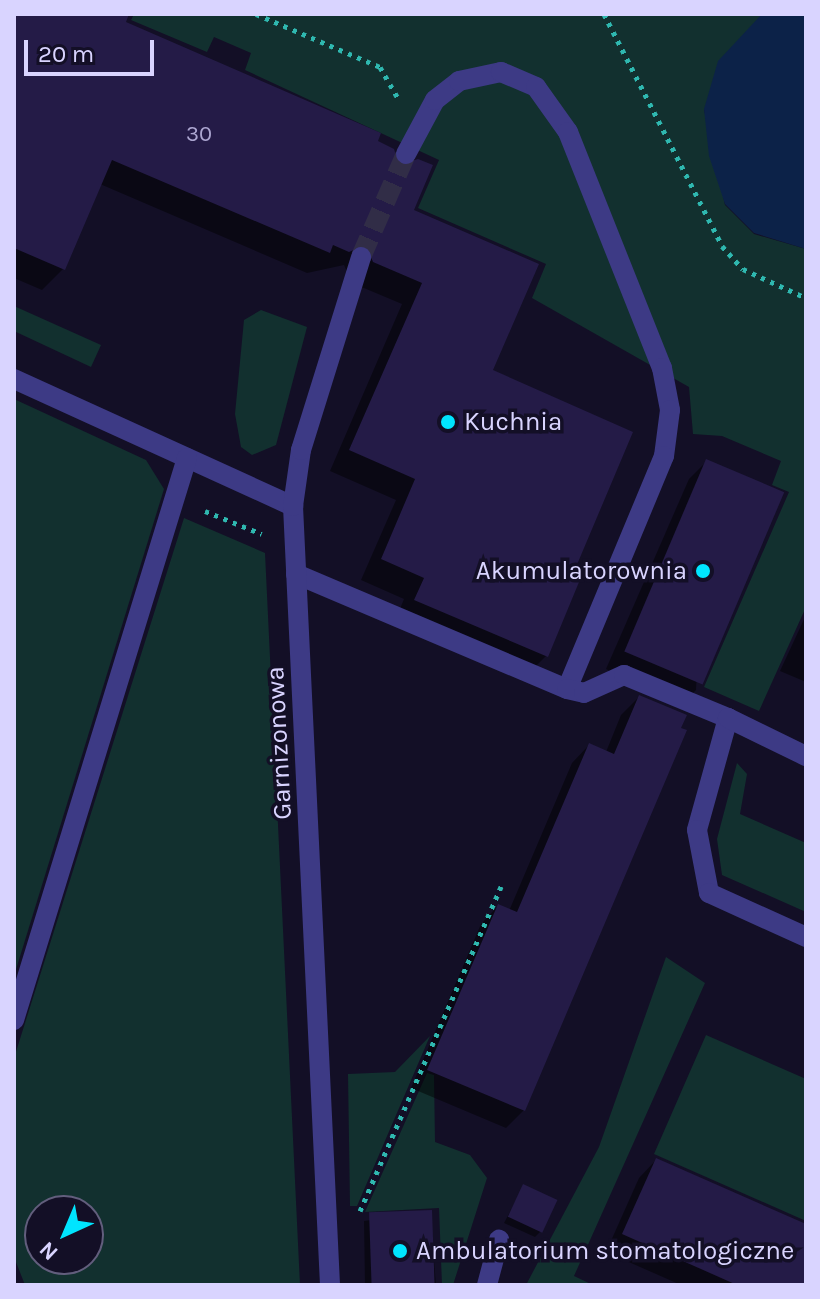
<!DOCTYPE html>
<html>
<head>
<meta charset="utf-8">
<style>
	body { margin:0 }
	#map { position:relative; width:820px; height:1299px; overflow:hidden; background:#130f26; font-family:Karla,sans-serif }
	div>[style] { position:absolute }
	.green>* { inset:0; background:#12302f }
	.water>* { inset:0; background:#0c2248 }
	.shadow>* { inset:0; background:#0007 }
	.building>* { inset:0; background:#241b47; transform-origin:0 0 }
	.minor-tunnel>* { height:20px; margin-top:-10px; transform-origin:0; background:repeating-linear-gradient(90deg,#312d47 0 20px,transparent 0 30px) }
	.path>* { height:5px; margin-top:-2.5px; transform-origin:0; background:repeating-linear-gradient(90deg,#2fb8b0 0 4px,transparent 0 10px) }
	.minor>* { height:20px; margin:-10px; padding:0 10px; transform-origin:10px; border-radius:10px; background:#3d3a85 }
	.dots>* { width:22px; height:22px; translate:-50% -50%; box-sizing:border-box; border:4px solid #130f26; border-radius:50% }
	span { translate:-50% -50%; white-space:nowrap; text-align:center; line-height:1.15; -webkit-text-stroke:7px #130f26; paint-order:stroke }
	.number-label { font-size:22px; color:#aca6d1 }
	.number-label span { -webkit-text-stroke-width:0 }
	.poi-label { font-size:26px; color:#d9d4ff }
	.left { translate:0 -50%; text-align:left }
	.right { translate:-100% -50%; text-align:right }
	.street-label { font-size:26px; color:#d9d4ff }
	.frame { position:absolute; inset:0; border:16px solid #d9d4ff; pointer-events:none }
	.north { position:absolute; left:24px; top:1195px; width:80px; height:80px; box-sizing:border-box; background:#130f26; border:2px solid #625e7d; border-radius:50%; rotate:224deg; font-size:22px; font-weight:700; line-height:32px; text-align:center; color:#d9d4ff }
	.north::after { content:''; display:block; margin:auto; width:28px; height:36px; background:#00e5ff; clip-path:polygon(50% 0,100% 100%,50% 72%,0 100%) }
	.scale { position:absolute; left:24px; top:40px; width:130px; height:36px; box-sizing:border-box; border:4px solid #d9d4ff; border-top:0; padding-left:10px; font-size:24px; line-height:28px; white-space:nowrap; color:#d9d4ff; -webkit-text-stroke:6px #130f26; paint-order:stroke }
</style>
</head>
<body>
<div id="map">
	<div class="green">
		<div style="clip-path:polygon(134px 14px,762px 14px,704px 110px,725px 205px,754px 234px,806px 249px,806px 607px,759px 711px,704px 687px,789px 492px,772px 485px,781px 461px,722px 436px,693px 434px,689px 387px,532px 298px,546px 264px,418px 208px,439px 160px,245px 70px,251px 53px,214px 37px,207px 52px,131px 20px)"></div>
		<div style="clip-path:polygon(14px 306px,101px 345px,91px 367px,14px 331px)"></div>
		<div style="clip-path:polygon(261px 310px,307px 327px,276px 445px,252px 455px,241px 447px,235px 414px,244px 320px)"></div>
		<div style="clip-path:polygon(14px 399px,146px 460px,164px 489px,14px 976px)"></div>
		<div style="clip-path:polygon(evenodd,184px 518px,265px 553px,300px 1285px,25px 1285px,14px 1257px,14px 1058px,184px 518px,40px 1211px,88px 1211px,88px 1259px,40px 1259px,40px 1211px)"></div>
		<div style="clip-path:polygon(737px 763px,747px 774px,740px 814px,806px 843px,806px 912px,722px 875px,717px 839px)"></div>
		<div style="clip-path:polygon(666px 957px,705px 983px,574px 1276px,593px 1285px,526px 1285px,599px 1147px)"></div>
		<div style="clip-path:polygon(706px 1035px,806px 1079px,806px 1221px,654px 1154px)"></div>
		<div style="clip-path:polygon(430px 1036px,357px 1206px,350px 1206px,348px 1074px,395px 1072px)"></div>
		<div style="clip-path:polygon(427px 1073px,434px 1075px,435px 1142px,470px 1155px,487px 1178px,453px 1285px,442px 1285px,439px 1208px,365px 1212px)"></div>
	</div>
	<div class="water">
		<div style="clip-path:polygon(762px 14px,806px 14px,806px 249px,754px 233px,725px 204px,709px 156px,704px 109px,718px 61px)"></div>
	</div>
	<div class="shadow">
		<div style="clip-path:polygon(14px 14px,127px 14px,123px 23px,375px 142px,491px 371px,573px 568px,546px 656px,525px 677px,395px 621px,404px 599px,361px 580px,396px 500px,330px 471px,402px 304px,352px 283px,344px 265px,307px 273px,100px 184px,63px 269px,42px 290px,14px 278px)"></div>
		<div style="clip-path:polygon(707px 461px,696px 690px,678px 708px,606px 669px,689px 479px)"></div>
		<div style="clip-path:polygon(806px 615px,806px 682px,780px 671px)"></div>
		<div style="clip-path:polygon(639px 697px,524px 1110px,506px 1128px,411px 1088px,481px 924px,498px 906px,509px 911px,572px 763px,589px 745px,606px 752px,621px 715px)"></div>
		<div style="clip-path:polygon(656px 1160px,806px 1226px,806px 1285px,681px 1285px,606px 1252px,639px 1178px)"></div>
		<div style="clip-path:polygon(523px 1187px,541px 1231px,535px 1237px,504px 1223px)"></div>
		<div style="clip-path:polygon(430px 1212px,436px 1285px,365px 1285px,364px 1221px)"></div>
	</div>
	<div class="building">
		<div style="clip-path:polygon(14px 14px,129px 14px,126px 22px,381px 133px,378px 141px,394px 149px,399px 165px,418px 159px,433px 165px,414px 210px,539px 264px,493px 370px,633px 432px,576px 567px,584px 570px,548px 657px,414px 600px,424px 578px,381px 559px,415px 479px,349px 450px,422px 283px,373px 262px,366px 245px,349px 252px,333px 245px,330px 253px,112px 160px,65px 270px,14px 248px)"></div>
		<div style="left:706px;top:459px;width:85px;height:209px;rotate:23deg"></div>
		<div style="clip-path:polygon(639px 695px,687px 715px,681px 728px,687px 730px,525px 1111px,427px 1070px,498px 904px,517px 912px,589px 743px,614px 754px)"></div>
		<div style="clip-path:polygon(656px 1158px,806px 1224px,806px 1285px,737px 1285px,622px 1234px)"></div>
		<div style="left:523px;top:1184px;width:38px;height:36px;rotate:25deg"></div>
		<div style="left:432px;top:1210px;width:75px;height:63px;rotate:88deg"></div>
	</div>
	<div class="minor-tunnel">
		<div style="left:361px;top:257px;width:112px;rotate:-66.4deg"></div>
	</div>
	<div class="path">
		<div style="left:256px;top:14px;width:135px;rotate:23.1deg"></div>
		<div style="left:380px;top:67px;width:36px;rotate:60deg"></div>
		<div style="left:604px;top:14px;width:260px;rotate:63deg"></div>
		<div style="left:722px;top:246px;width:31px;rotate:48deg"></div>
		<div style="left:743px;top:269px;width:69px;rotate:24.7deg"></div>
		<div style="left:205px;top:511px;width:61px;rotate:22deg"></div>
		<div style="left:360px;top:1211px;width:354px;rotate:-66.5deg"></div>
	</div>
	<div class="minor">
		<div style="left:406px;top:154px;width:61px;rotate:-61.8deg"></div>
		<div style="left:435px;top:100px;width:31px;rotate:-38deg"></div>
		<div style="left:459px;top:81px;width:43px;rotate:-12.1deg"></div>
		<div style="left:501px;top:72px;width:38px;rotate:23deg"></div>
		<div style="left:536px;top:87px;width:55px;rotate:54.6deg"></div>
		<div style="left:568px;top:132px;width:254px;rotate:68.3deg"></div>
		<div style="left:662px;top:368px;width:43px;rotate:79.2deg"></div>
		<div style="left:670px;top:410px;width:46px;rotate:97.4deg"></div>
		<div style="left:664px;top:456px;width:252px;rotate:112.6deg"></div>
		<div style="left:14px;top:379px;width:307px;rotate:24.5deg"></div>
		<div style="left:296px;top:574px;width:294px;rotate:23deg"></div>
		<div style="left:567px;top:689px;width:17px;rotate:13deg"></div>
		<div style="left:584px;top:693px;width:44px;rotate:-24.2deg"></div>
		<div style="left:624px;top:675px;width:113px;rotate:22.5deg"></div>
		<div style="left:728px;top:718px;width:116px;rotate:105.5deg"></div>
		<div style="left:697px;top:830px;width:64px;rotate:79.2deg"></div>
		<div style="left:709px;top:893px;width:107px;rotate:24.4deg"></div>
		<div style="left:728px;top:718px;width:87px;rotate:26deg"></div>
		<div style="left:14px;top:1020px;width:588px;rotate:-72.89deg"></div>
		<div style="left:330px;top:1285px;width:780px;rotate:-92.72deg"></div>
		<div style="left:293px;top:506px;width:57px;rotate:-81.9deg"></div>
		<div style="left:301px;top:450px;width:202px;rotate:-72.7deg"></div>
		<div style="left:487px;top:1285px;width:47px;rotate:-75.1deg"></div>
	</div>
	<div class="dots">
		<div style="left:448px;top:422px;background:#00e5ff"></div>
		<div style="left:703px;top:571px;background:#00e5ff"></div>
		<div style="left:400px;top:1251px;background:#00e5ff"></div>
	</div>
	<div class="number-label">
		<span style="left:199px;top:135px">30</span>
	</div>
	<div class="poi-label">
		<span class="left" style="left:464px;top:422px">Kuchnia</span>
		<span class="right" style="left:687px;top:571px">Akumulatorownia</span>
		<span class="left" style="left:416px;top:1251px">Ambulatorium stomatologiczne</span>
	</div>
	<div class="street-label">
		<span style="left:279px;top:743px;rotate:-93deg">Garnizonowa</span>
	</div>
	<div class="frame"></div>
	<div class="north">N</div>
	<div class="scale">20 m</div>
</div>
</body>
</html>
